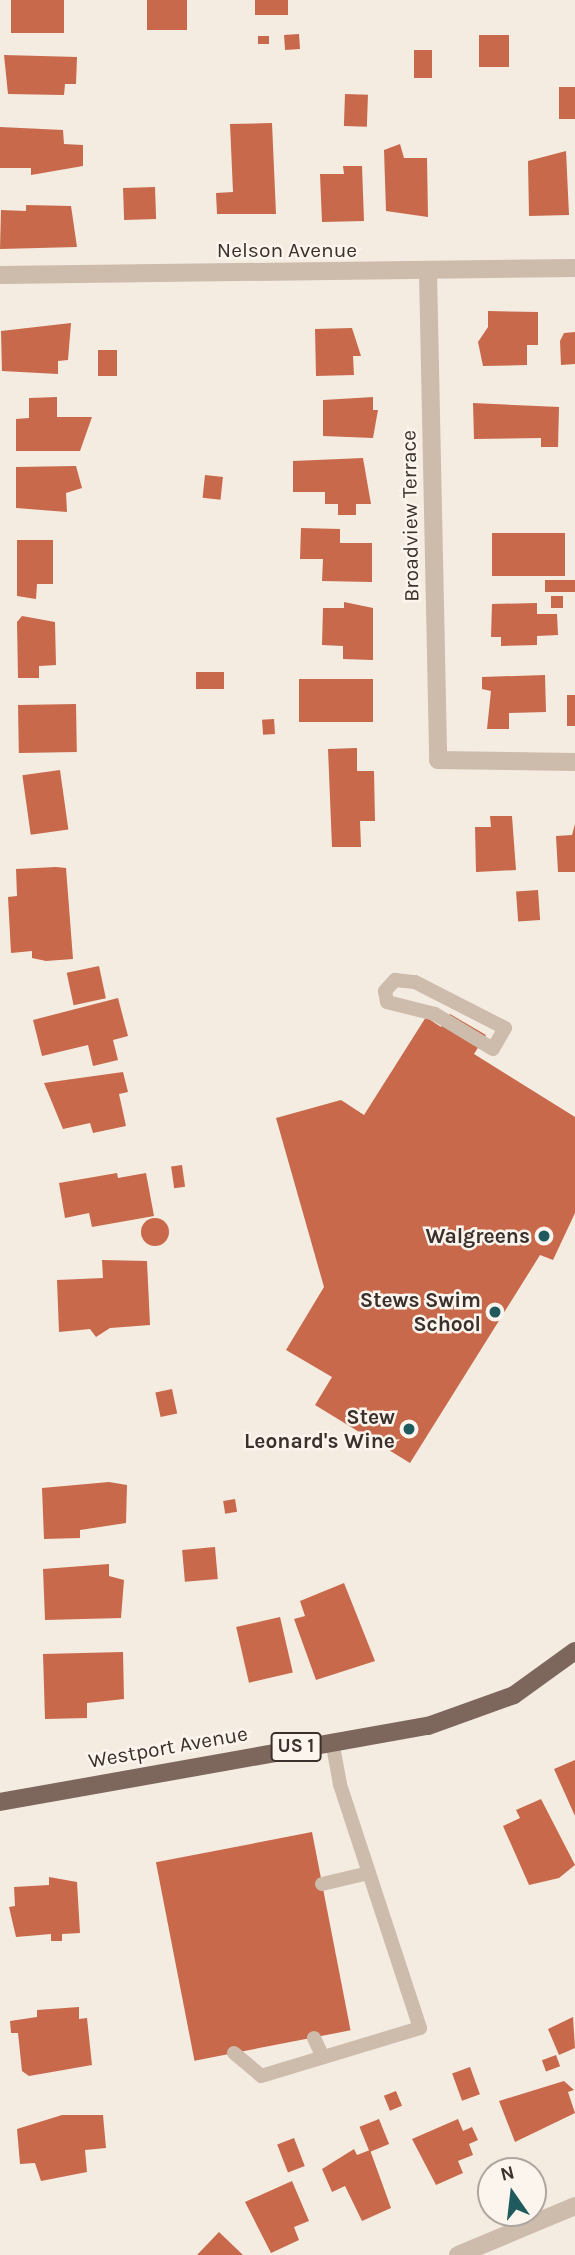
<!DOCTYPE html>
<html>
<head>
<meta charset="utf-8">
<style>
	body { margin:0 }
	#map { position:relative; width:575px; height:2255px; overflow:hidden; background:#f4ebe1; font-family:Karla,sans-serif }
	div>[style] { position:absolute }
	.building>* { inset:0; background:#c8694b; transform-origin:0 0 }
	.round { border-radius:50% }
	.lane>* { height:14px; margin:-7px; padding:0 7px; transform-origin:7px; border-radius:7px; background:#cdbbac }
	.street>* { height:18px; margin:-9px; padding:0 9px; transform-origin:9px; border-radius:9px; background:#cdbbac }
	.primary>* { height:18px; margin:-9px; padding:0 9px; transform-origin:9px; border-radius:9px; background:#7d675c }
	.dots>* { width:19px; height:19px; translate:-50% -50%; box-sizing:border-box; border:4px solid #fbf5ee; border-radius:50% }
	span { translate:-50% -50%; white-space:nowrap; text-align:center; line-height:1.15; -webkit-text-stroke:5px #fbf5ee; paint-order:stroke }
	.shield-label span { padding:2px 5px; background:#fbf5ee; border:2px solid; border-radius:5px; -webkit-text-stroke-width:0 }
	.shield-label { font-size:19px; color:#3b302b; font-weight:700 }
	.street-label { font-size:21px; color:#3b302b }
	.poi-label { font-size:21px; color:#3b302b; font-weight:700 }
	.right { translate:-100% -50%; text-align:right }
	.north { position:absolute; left:477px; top:2157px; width:70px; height:70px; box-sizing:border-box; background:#fbf5ee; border:2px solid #aea6a0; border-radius:50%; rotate:346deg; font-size:19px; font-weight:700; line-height:28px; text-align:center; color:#3b302b }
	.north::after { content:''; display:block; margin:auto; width:24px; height:32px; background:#1f5a5e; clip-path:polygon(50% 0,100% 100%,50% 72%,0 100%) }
</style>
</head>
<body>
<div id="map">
	<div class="building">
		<div style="left:11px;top:0;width:53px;height:33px"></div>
		<div style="left:147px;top:0;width:40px;height:30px"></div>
		<div style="left:255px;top:0;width:33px;height:15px"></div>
		<div style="left:299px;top:34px;width:15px;height:15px;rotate:86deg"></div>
		<div style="left:479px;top:35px;width:30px;height:32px"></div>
		<div style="left:258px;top:36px;width:11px;height:8px"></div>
		<div style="left:414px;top:50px;width:18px;height:28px"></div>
		<div style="clip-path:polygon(4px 55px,77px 57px,76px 84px,65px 84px,64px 95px,8px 94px)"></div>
		<div style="left:575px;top:87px;width:32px;height:16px;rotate:90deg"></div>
		<div style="left:345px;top:94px;width:23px;height:32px;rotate:2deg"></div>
		<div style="clip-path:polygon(272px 123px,276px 214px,217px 214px,216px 193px,233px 192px,230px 124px)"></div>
		<div style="clip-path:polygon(0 127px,63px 130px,64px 144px,83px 145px,83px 166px,31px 175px,31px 168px,0 168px)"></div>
		<div style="clip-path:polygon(400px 144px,404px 158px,427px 158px,428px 217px,386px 211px,384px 150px)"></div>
		<div style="clip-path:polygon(566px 151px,569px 215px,529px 216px,528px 161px)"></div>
		<div style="clip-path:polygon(343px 166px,362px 166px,364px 221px,322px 222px,320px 174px,344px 174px)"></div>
		<div style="left:155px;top:187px;width:32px;height:32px;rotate:88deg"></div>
		<div style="clip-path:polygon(26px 205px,71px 206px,77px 247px,0 249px,1px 210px,26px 211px)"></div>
		<div style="clip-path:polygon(488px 311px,538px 312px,538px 345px,527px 345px,527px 365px,483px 366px,478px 342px,488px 327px)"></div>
		<div style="clip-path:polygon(71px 323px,68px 360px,58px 361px,58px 374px,2px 371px,1px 331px)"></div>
		<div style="clip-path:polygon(352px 328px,361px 356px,353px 356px,354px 375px,316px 376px,315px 329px)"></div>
		<div style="clip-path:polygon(575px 332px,575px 364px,561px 365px,560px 341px,564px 333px)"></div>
		<div style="left:98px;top:350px;width:19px;height:26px"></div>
		<div style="clip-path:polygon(57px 397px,57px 417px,92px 417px,80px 451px,16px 451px,16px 419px,29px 418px,29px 398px)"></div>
		<div style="clip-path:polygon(373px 397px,373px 410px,378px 410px,373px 438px,323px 436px,323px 400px)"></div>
		<div style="clip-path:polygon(473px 403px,559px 407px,558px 447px,541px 447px,541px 438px,474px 439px)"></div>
		<div style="clip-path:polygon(363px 458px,371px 504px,356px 504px,356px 515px,338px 515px,338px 504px,325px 504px,325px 492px,293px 492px,293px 461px)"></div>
		<div style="clip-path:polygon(76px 466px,82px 488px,66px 493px,67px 512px,16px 508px,16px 467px)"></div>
		<div style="left:205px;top:475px;width:18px;height:23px;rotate:6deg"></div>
		<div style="clip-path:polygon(301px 528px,340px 529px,340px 543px,372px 543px,372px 582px,322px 581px,323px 559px,300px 559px)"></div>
		<div style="left:492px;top:533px;width:73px;height:43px"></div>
		<div style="clip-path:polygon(17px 540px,53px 540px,53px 584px,37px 584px,36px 599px,17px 596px)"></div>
		<div style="left:575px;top:580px;width:12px;height:30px;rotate:90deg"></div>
		<div style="left:551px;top:596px;width:12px;height:12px"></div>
		<div style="clip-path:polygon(344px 602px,373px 608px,373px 660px,343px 659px,343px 646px,322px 645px,323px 608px,344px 608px)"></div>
		<div style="clip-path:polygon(537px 603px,537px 614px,557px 614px,558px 635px,537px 636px,537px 645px,501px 646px,501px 637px,491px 637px,492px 604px)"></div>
		<div style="clip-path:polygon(22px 616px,55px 622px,56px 665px,39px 666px,39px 678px,18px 678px,17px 622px)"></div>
		<div style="left:196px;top:672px;width:28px;height:17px"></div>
		<div style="clip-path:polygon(545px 675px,546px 712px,509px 713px,509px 729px,487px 729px,491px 691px,482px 689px,482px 677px)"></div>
		<div style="left:373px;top:679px;width:43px;height:74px;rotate:90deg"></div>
		<div style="left:567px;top:695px;width:8px;height:31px"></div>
		<div style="left:76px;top:704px;width:48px;height:58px;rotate:89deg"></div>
		<div style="left:274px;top:719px;width:15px;height:12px;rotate:86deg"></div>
		<div style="clip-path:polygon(357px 748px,357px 771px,374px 771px,375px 821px,360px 821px,361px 847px,332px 847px,328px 749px)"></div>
		<div style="left:60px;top:770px;width:60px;height:38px;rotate:82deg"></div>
		<div style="clip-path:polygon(490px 816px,512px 816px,516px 870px,476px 872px,475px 827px,491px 827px)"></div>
		<div style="clip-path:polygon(575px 824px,575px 872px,558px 872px,556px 836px,572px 835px)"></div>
		<div style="clip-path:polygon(56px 867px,66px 868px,73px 959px,46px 961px,32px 958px,32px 951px,11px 953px,8px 897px,17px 896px,16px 869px)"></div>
		<div style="left:538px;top:890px;width:30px;height:22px;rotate:86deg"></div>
		<div style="left:99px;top:966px;width:33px;height:33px;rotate:78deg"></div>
		<div style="clip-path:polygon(118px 998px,128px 1036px,113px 1040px,118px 1060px,93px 1066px,88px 1045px,42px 1056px,33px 1020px)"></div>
		<div style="clip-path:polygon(450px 1014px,486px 1035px,474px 1054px,575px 1117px,575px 1213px,553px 1260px,540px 1255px,410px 1463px,315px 1405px,332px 1377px,286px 1350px,324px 1287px,276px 1118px,341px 1100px,364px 1115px,426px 1017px,441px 1027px)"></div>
		<div style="clip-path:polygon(123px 1072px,128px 1092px,119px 1094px,126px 1126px,93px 1133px,90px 1123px,63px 1129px,44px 1083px)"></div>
		<div style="left:182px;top:1165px;width:22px;height:11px;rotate:82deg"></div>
		<div style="clip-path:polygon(117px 1173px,118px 1178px,146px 1173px,154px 1216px,92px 1227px,89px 1213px,65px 1218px,59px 1183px)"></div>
		<div class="round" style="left:141px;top:1218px;width:28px;height:28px"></div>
		<div style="clip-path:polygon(102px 1260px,147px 1261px,150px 1325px,110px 1328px,96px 1337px,90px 1329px,59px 1332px,57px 1280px,103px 1278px)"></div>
		<div style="left:172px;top:1389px;width:25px;height:17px;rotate:78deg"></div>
		<div style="clip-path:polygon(109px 1482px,127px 1485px,126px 1523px,80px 1530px,80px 1538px,44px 1539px,42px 1488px)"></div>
		<div style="left:235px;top:1499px;width:13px;height:12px;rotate:81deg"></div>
		<div style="left:215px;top:1547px;width:32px;height:33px;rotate:85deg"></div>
		<div style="clip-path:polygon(109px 1564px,109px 1576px,124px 1580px,121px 1618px,45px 1620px,43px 1569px)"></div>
		<div style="clip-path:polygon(344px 1583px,375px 1661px,316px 1680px,294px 1619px,305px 1616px,300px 1601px)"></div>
		<div style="left:280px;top:1617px;width:57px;height:45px;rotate:77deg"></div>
		<div style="clip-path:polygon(123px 1652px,124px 1699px,87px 1703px,87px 1718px,45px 1719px,43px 1654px)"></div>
		<div style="clip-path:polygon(575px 1760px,575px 1816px,554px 1769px)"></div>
		<div style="clip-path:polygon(541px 1799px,575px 1865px,559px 1878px,529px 1885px,503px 1826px,520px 1818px,516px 1810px)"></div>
		<div style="left:312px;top:1832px;width:202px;height:159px;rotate:79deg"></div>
		<div style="clip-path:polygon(49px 1877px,77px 1882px,80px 1933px,62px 1934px,62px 1941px,51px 1941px,51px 1934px,16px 1937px,9px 1907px,15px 1906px,14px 1887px,49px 1885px)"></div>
		<div style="clip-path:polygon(79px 2007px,79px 2019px,87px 2018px,92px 2065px,29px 2076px,22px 2071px,18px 2033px,11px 2033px,10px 2021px,37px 2017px,37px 2010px)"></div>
		<div style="clip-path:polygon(573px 2017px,575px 2048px,559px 2055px,548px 2029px)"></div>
		<div style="left:556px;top:2055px;width:12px;height:15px;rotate:70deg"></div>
		<div style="left:470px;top:2067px;width:29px;height:19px;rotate:70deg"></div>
		<div style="clip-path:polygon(564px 2081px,574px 2090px,568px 2092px,575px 2113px,515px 2142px,499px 2101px)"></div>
		<div style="left:396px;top:2091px;width:16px;height:13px;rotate:68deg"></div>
		<div style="clip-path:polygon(62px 2115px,103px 2115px,106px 2148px,85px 2150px,87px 2172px,41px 2181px,35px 2163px,20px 2164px,17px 2129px)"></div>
		<div style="left:379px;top:2119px;width:27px;height:21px;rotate:68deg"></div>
		<div style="clip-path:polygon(458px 2119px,463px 2131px,472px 2127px,478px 2140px,469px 2144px,473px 2155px,458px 2161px,463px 2173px,436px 2185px,412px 2139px)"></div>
		<div style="left:294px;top:2138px;width:30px;height:18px;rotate:69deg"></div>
		<div style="clip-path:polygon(354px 2149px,357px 2155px,370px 2150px,391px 2208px,362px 2221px,345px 2186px,332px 2192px,322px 2169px)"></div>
		<div style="clip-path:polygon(292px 2181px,309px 2221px,294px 2227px,299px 2240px,271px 2253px,245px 2202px)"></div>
		<div style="clip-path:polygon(219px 2232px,243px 2255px,197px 2255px)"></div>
	</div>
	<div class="lane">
		<div style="left:395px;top:980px;width:20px;rotate:6deg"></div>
		<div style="left:415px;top:982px;width:101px;rotate:27.1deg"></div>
		<div style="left:505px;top:1028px;width:24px;rotate:120deg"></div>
		<div style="left:493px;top:1049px;width:68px;rotate:-148.9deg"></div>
		<div style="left:435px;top:1014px;width:49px;rotate:-166deg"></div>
		<div style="left:387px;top:1002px;width:11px;rotate:-100deg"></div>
		<div style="left:385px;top:991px;width:15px;rotate:-48deg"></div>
		<div style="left:322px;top:1884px;width:48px;rotate:-13.2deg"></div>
		<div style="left:314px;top:2038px;width:21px;rotate:65deg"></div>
		<div style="left:234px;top:2053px;width:35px;rotate:40deg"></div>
		<div style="left:261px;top:2076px;width:166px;rotate:-16.8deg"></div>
		<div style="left:420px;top:2028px;width:257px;rotate:-108.2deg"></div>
		<div style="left:340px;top:1784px;width:44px;rotate:-100.5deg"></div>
	</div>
	<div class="street">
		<div style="left:428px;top:272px;width:488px;rotate:88.8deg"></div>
		<div style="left:438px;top:760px;width:137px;rotate:0.8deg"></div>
		<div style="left:0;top:275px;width:575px;rotate:-0.7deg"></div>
		<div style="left:458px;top:2255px;width:127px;rotate:-22.7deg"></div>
	</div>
	<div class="primary">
		<div style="left:0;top:1802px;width:435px;rotate:-10.1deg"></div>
		<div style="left:428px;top:1726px;width:91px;rotate:-19.8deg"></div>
		<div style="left:514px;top:1695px;width:75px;rotate:-35.8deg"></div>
	</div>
	<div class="dots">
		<div style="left:544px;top:1236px;background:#1f5a5e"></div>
		<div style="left:495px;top:1312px;background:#1f5a5e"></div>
		<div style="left:409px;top:1429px;background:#1f5a5e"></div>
	</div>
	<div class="shield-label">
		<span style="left:296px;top:1747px">US 1</span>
	</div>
	<div class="street-label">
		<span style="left:287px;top:250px">Nelson Avenue</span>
		<span style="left:410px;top:516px;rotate:-91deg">Broadview Terrace</span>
		<span style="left:168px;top:1747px;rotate:-10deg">Westport Avenue</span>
	</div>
	<div class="poi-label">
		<span class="right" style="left:530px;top:1236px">Walgreens</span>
		<span class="right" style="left:481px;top:1312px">Stews Swim<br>School</span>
		<span class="right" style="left:395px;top:1429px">Stew<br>Leonard's Wine</span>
	</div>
	<div class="north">N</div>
</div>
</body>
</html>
